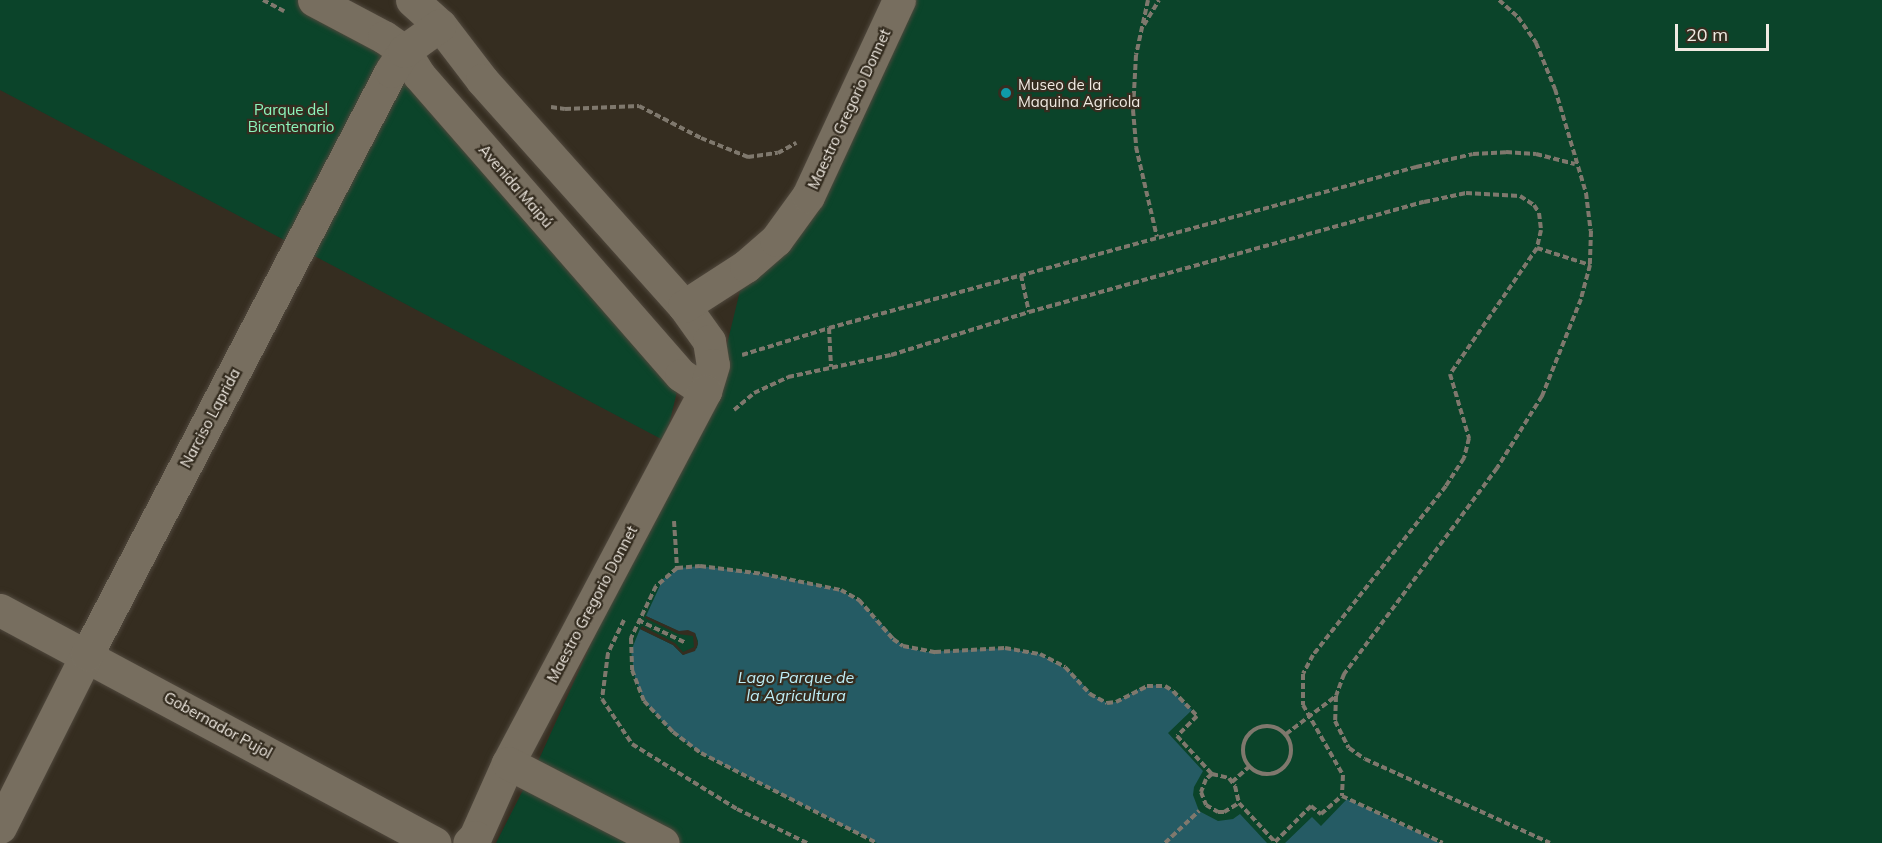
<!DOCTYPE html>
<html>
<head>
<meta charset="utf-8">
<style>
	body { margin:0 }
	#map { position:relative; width:1882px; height:843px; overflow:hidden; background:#352d20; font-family:Mulish,sans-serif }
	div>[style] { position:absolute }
	.green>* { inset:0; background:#0b442a }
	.water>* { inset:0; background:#255b64 }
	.pier>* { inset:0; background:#352d20 }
	.path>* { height:4px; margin-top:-2px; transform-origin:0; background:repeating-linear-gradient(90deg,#7f786d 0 6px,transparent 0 9px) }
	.path>.ring { margin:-2px; padding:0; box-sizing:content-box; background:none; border:4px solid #7f786d; border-radius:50% }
	.roads { filter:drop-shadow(0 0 2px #50483d) drop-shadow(0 0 2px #50483d) }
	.minor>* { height:33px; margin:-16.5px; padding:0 16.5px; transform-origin:16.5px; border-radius:16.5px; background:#776e5f }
	.dots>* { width:16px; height:16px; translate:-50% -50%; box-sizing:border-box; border:3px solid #352d20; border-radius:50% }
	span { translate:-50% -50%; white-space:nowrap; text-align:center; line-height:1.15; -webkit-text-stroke:4.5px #352d20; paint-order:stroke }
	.poi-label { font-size:15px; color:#f0eae2 }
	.left { translate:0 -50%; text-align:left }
	.park-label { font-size:15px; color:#8df5bc }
	.street-label { font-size:15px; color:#f0eae2 }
	.water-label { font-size:16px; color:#beeef7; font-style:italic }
	.scale { position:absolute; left:1675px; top:24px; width:94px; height:27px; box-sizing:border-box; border:3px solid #f0eae2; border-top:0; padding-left:8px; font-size:18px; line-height:21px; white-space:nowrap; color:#f0eae2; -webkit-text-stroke:4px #352d20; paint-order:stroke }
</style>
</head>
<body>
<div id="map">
	<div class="green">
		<div style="clip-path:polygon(0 0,309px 0,404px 51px,681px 375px,665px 441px,0 90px)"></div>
		<div style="clip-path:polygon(898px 0,1882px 0,1882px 843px,496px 843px,541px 755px,705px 391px,722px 365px,746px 266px,776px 240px)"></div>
	</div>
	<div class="water">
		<div style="clip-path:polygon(700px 566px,763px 574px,841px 590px,860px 602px,903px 646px,924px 652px,1005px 648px,1040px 654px,1072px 673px,1093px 695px,1107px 703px,1116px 702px,1141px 688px,1156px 685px,1173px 691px,1192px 710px,1168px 733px,1203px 771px,1194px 787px,1193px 795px,1199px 811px,1218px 821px,1233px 819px,1240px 814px,1267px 843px,877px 843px,701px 753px,673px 733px,644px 701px,635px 678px,631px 651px,640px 629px,673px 645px,683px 655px,697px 648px,698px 641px,695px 633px,680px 632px,646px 616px,663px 579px,680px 568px)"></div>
		<div style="clip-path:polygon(1347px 799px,1440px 843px,1285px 843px,1312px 817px,1321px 826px)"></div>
	</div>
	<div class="pier">
		<div style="clip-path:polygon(646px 616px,679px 631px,688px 630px,695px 633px,698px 644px,695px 651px,683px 655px,673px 645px,640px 629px,642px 626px,675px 643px,683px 652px,694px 647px,693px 636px,678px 634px,645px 618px)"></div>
	</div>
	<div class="path">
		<div style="left:263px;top:0;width:24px;rotate:28deg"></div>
		<div style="left:1148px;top:0;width:56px;rotate:102.3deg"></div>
		<div style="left:1136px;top:55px;width:55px;rotate:93.1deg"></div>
		<div style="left:1133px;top:110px;width:37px;rotate:85deg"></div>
		<div style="left:1136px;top:147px;width:92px;rotate:76.9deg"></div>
		<div style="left:1499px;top:0;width:25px;rotate:42deg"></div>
		<div style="left:1518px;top:17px;width:32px;rotate:55deg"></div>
		<div style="left:1536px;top:43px;width:50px;rotate:67.6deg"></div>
		<div style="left:1555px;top:89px;width:109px;rotate:73.4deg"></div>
		<div style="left:1586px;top:193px;width:38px;rotate:83deg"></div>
		<div style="left:1591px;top:231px;width:34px;rotate:92deg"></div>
		<div style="left:1590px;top:265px;width:35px;rotate:105deg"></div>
		<div style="left:1581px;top:299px;width:105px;rotate:111.9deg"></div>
		<div style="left:1542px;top:396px;width:85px;rotate:122deg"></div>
		<div style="left:1497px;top:468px;width:257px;rotate:126.6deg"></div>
		<div style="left:1344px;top:674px;width:23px;rotate:110deg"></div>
		<div style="left:1336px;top:696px;width:25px;rotate:92deg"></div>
		<div style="left:1335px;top:721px;width:30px;rotate:63deg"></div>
		<div style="left:1349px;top:748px;width:19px;rotate:35deg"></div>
		<div style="left:1365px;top:759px;width:203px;rotate:24.4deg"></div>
		<div style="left:1144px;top:25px;width:29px;rotate:-59deg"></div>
		<div style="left:551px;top:107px;width:14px;rotate:8deg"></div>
		<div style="left:565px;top:109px;width:74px;rotate:-2.3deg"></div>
		<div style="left:639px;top:106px;width:70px;rotate:27.3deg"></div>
		<div style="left:701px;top:138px;width:51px;rotate:22deg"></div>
		<div style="left:748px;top:157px;width:30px;rotate:-8deg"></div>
		<div style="left:778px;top:153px;width:21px;rotate:-29deg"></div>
		<div style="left:1537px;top:248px;width:56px;rotate:17.8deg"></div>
		<div style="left:1021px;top:275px;width:38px;rotate:78deg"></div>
		<div style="left:829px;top:328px;width:39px;rotate:87deg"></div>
		<div style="left:742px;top:355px;width:91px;rotate:-17.2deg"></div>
		<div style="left:829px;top:328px;width:609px;rotate:-15.34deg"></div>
		<div style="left:1416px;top:167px;width:58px;rotate:-12.8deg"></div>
		<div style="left:1473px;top:154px;width:33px;rotate:-3deg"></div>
		<div style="left:1506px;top:152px;width:30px;rotate:4deg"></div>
		<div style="left:1536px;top:154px;width:40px;rotate:14.4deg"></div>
		<div style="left:734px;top:410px;width:26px;rotate:-40deg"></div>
		<div style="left:754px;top:393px;width:38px;rotate:-25deg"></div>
		<div style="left:788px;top:377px;width:105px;rotate:-12.1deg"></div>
		<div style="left:891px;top:355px;width:145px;rotate:-17.3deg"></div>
		<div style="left:1029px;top:312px;width:410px;rotate:-15.6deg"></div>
		<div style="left:1424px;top:202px;width:43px;rotate:-12.1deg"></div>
		<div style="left:1466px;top:193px;width:54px;rotate:3.2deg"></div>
		<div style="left:1520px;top:196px;width:17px;rotate:33deg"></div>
		<div style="left:1534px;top:205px;width:9px;rotate:58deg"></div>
		<div style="left:1539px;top:213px;width:17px;rotate:83deg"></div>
		<div style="left:1541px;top:230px;width:18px;rotate:103deg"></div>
		<div style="left:1537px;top:248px;width:153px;rotate:124.6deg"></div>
		<div style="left:1450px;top:374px;width:67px;rotate:73.5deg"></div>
		<div style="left:1469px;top:438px;width:21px;rotate:104deg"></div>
		<div style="left:1464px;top:458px;width:33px;rotate:123deg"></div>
		<div style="left:1446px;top:486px;width:215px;rotate:128.2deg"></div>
		<div style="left:1313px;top:655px;width:21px;rotate:118deg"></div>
		<div style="left:1303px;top:674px;width:31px;rotate:90deg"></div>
		<div style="left:1303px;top:705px;width:81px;rotate:60.3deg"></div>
		<div style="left:1343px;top:775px;width:21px;rotate:93deg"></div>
		<div style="left:674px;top:521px;width:47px;rotate:86.3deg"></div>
		<div style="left:677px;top:568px;width:23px;rotate:-5deg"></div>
		<div style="left:700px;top:566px;width:64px;rotate:7.2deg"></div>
		<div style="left:763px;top:574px;width:80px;rotate:11.6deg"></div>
		<div style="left:841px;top:590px;width:21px;rotate:29deg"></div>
		<div style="left:859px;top:600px;width:52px;rotate:48.9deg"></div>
		<div style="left:893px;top:639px;width:12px;rotate:35deg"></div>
		<div style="left:903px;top:646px;width:33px;rotate:11deg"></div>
		<div style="left:935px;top:652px;width:70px;rotate:-3.3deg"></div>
		<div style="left:1005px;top:648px;width:36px;rotate:10deg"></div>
		<div style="left:1040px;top:654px;width:28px;rotate:27deg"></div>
		<div style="left:1065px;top:667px;width:37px;rotate:47deg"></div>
		<div style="left:1090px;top:694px;width:19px;rotate:28deg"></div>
		<div style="left:1107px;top:703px;width:9px;rotate:-6deg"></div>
		<div style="left:1116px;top:702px;width:35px;rotate:-27deg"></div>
		<div style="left:1147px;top:686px;width:18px"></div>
		<div style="left:1165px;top:686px;width:9px;rotate:32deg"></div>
		<div style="left:1173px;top:691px;width:35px;rotate:46deg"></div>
		<div style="left:1197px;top:716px;width:28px;rotate:135deg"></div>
		<div style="left:1177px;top:736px;width:52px;rotate:47.4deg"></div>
		<div style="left:1212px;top:774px;width:17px;rotate:13deg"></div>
		<div style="left:1229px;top:778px;width:10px;rotate:53deg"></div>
		<div style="left:1235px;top:786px;width:17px;rotate:77deg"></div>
		<div style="left:1239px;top:803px;width:53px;rotate:47.3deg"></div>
		<div style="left:1275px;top:842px;width:51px;rotate:-45deg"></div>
		<div style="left:1311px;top:806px;width:13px;rotate:39deg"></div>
		<div style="left:1321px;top:814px;width:28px;rotate:-41deg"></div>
		<div style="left:1342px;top:796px;width:111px;rotate:25deg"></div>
		<div style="left:677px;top:568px;width:28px;rotate:139deg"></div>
		<div style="left:656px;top:586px;width:58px;rotate:115.7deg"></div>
		<div style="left:631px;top:638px;width:32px;rotate:88deg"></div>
		<div style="left:632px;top:670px;width:33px;rotate:69deg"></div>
		<div style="left:644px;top:701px;width:42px;rotate:46.9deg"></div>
		<div style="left:673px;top:732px;width:35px;rotate:37deg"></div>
		<div style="left:701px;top:753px;width:198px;rotate:27.1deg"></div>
		<div style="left:624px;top:620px;width:37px;rotate:116deg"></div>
		<div style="left:608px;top:653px;width:46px;rotate:97.4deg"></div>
		<div style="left:602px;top:699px;width:54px;rotate:56.3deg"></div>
		<div style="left:632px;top:744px;width:123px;rotate:31.8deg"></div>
		<div style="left:737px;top:809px;width:78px;rotate:25.9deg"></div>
		<div style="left:638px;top:620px;width:53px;rotate:25.6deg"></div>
		<div class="ring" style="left:1243px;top:726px;width:44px;height:44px"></div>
		<div style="left:1286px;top:734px;width:63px;rotate:-37.2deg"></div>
		<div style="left:1212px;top:774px;width:8px;rotate:140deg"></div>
		<div style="left:1206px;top:779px;width:14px;rotate:111deg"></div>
		<div style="left:1201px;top:792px;width:14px;rotate:69deg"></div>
		<div style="left:1206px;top:805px;width:14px;rotate:30deg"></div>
		<div style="left:1218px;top:812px;width:6px"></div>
		<div style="left:1224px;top:812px;width:17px;rotate:-31deg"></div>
		<div style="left:1232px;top:782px;width:24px;rotate:-42deg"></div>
		<div style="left:1165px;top:843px;width:47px;rotate:-43.3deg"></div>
	</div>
	<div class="roads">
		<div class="minor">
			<div style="left:314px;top:0;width:79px;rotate:27.9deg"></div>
			<div style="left:384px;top:37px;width:24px;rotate:35deg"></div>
			<div style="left:404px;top:51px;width:28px;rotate:58deg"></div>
			<div style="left:419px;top:75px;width:398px;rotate:48.9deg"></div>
			<div style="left:681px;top:375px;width:29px;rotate:34deg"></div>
			<div style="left:412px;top:0;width:38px;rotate:42deg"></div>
			<div style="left:440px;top:25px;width:69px;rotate:52.6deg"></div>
			<div style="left:482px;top:80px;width:303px;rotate:48.2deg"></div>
			<div style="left:684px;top:306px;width:43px;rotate:54.5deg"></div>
			<div style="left:709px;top:341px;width:24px;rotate:81deg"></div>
			<div style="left:713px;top:365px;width:27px;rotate:107deg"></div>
			<div style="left:705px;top:391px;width:421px;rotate:117.9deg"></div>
			<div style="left:508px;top:763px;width:81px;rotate:114deg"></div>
			<div style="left:475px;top:837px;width:8px;rotate:135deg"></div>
			<div style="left:684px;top:306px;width:74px;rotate:-32.8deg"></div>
			<div style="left:746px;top:266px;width:40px;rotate:-41deg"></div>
			<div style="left:776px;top:240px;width:54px;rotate:-54deg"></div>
			<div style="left:808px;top:196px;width:216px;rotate:-65.1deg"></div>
			<div style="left:0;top:610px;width:493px;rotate:28.2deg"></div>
			<div style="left:508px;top:763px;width:174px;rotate:27.3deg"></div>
			<div style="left:0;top:827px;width:194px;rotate:-63.3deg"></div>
			<div style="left:87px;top:654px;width:657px;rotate:-62.46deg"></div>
			<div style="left:391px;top:71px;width:24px;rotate:-57deg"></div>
			<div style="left:404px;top:51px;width:44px;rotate:-35.8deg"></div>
		</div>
	</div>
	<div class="dots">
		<div style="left:1006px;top:93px;background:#0f9aa8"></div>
	</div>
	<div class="poi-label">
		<span class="left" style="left:1018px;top:93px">Museo de la<br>Maquina Agricola</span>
	</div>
	<div class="park-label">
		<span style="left:291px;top:118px">Parque del<br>Bicentenario</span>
	</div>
	<div class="street-label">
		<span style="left:849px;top:109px;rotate:-65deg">Maestro Gregorio Donnet</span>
		<span style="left:516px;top:186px;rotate:49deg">Avenida Maipú</span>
		<span style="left:210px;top:418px;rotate:-62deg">Narciso Laprida</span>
		<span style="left:592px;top:604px;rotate:-62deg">Maestro Gregorio Donnet</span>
		<span style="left:218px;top:725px;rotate:29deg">Gobernador Pujol</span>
	</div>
	<div class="water-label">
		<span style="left:796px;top:686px">Lago Parque de<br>la Agricultura</span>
	</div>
	<div class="scale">20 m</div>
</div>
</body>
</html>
